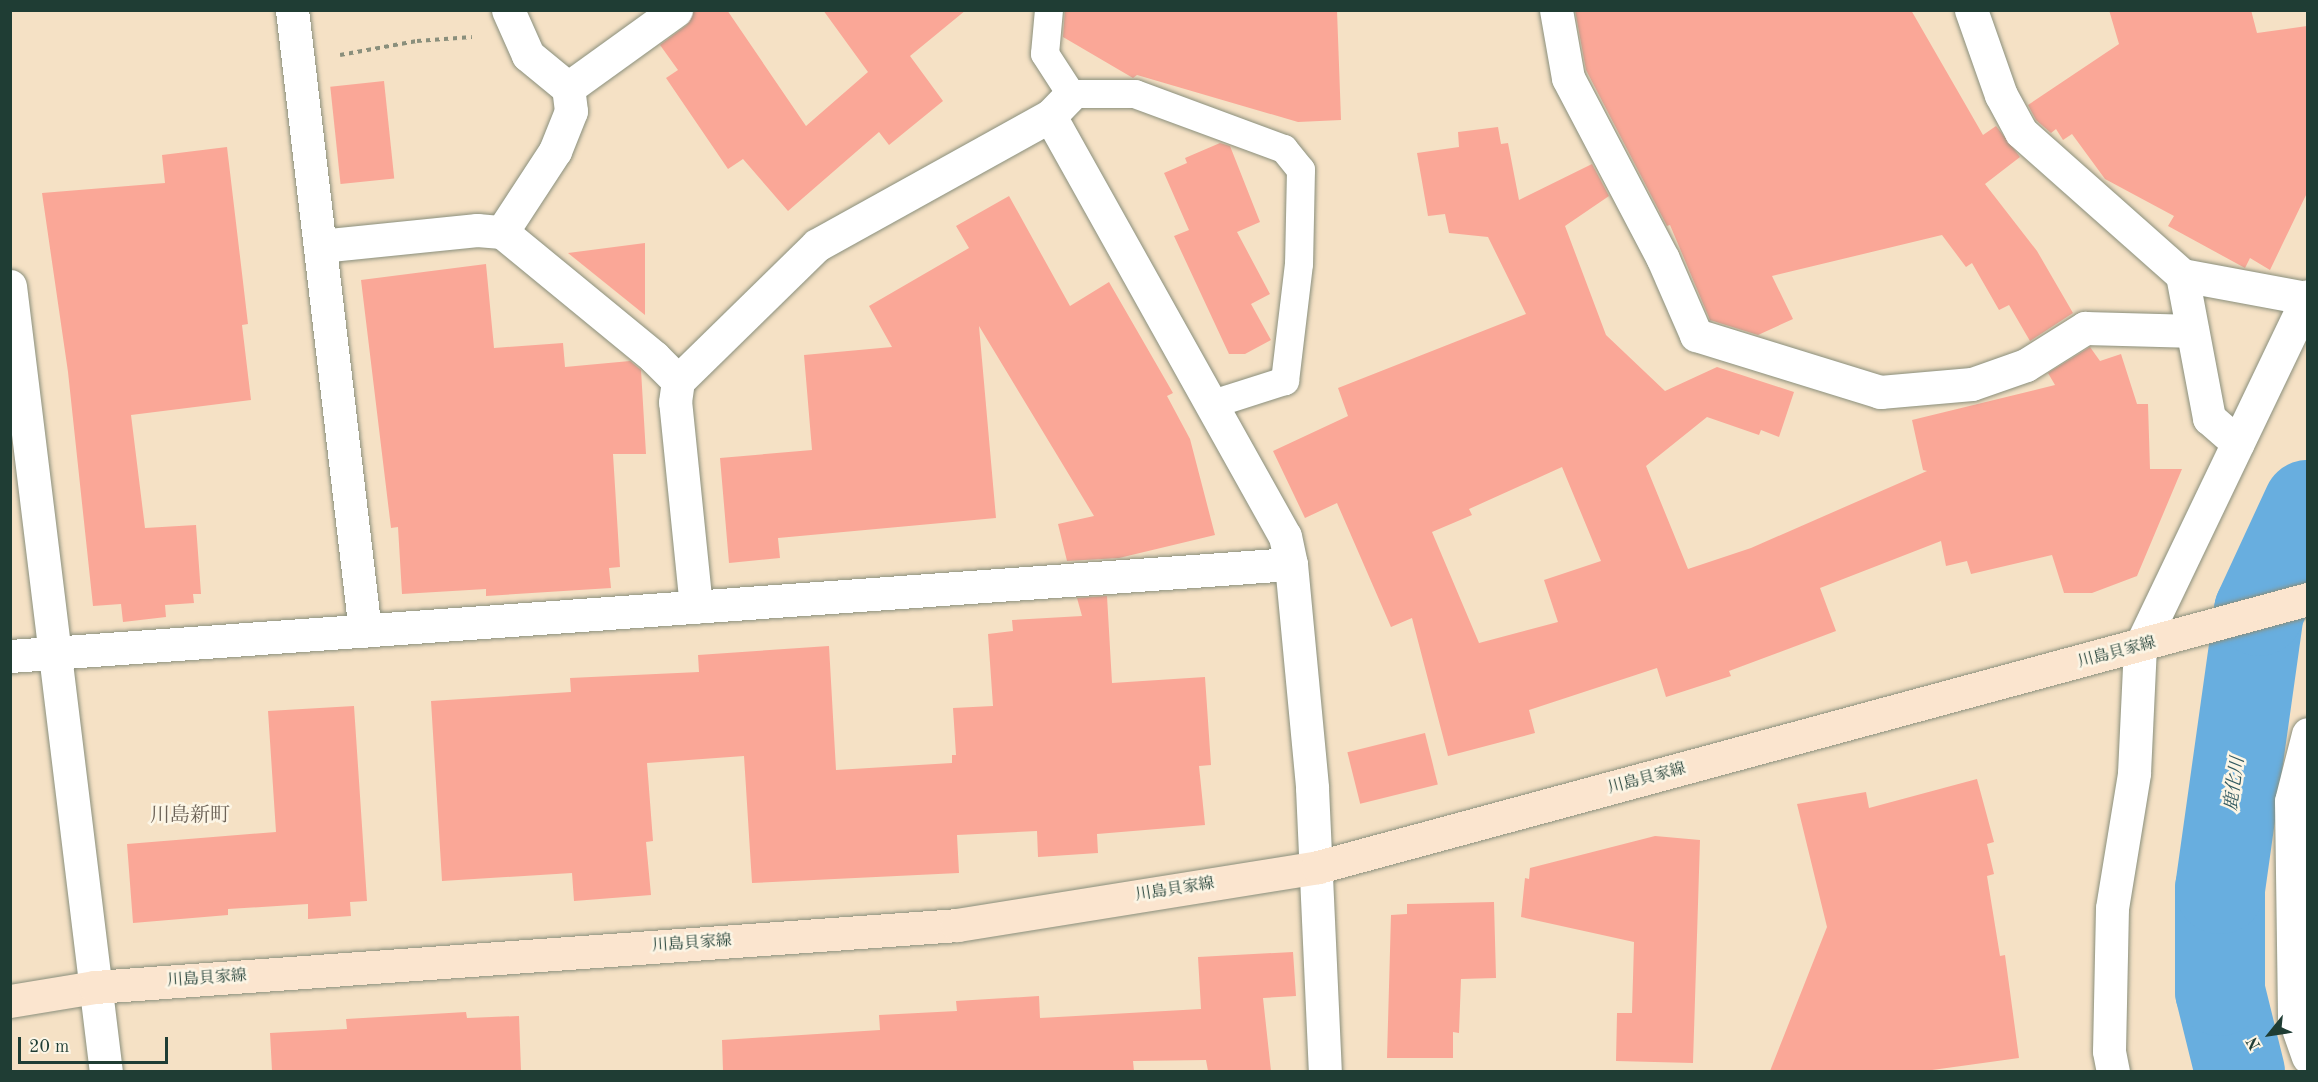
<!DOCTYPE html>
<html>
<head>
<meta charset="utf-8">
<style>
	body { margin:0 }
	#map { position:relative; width:2318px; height:1082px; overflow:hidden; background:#f5e1c5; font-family:"Old Standard TT","Noto Serif JP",serif }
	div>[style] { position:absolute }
	.river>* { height:90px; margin:-45px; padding:0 45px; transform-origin:45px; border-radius:45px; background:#68aedf }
	.building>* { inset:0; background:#faa797; transform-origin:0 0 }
	.path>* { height:4px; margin-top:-2px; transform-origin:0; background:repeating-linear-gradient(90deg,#8a8f7c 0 4.5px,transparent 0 9px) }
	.roads { filter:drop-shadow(0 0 2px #8a8f7c) drop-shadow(0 0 2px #8a8f7c) }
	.service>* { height:28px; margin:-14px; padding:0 14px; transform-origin:14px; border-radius:14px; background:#fff }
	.minor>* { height:33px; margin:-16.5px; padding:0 16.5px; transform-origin:16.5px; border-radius:16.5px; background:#fff }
	.secondary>* { height:33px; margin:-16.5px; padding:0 16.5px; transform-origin:16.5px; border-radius:16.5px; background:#fbe5cf }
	span { translate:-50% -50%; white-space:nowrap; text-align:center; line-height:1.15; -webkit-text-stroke:5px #fcf5e5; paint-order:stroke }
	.street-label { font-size:16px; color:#1f3d34 }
	.water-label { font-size:18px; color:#31595f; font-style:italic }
	.quarter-label { font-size:20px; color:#6c6257 }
	.frame { position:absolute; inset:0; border:12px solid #1f3d34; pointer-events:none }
	.north { position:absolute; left:2240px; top:1004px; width:60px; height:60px; -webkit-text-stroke:4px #fcf5e5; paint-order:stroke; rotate:240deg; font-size:16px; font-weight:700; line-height:24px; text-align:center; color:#1f3d34 }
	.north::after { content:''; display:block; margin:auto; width:21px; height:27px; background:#1f3d34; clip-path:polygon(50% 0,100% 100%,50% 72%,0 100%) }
	.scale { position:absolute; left:18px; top:1037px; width:150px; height:27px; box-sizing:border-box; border:3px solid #1f3d34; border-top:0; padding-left:8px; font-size:18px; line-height:21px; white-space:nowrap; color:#1f3d34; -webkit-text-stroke:4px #fcf5e5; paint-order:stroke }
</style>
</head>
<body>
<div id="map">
	<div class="river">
		<div style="left:2240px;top:1072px;width:83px;rotate:-103.9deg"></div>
		<div style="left:2220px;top:991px;width:102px;rotate:-90deg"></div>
		<div style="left:2220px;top:889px;width:281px;rotate:-82deg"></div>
		<div style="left:2259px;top:611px;width:117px;rotate:-65.2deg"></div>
	</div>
	<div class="building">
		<div style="clip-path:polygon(694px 10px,727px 10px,806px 126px,868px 72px,823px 10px,966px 10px,910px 56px,943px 101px,889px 145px,879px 132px,788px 211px,743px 159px,728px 169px,666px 78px,678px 70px,660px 45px,687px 25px)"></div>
		<div style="clip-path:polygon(1065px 10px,1337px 10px,1341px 120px,1298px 122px,1137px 75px,1133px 78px,1063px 37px)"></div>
		<div style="clip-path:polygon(1575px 10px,1911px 10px,1983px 135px,1996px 126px,2020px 157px,1985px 184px,2037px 251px,2073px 313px,2030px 341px,2009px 305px,1999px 310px,1972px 263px,1966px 267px,1942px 235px,1772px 276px,1793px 319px,1758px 335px,1710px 320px,1670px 225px,1667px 226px,1586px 70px)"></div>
		<div style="clip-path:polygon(2109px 10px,2251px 10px,2257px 33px,2307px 26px,2307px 193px,2270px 270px,2250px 258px,2245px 268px,2168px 226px,2174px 216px,2105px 179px,2072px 134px,2063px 140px,2056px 129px,2051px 133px,2036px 120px,2028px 105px,2119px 44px)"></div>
		<div style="left:384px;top:81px;width:98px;height:54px;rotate:84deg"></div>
		<div style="clip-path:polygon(evenodd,1498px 127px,1501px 144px,1508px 143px,1519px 200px,1592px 164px,1609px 196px,1565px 226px,1606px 335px,1665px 391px,1717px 367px,1794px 392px,1779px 437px,1761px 430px,1759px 435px,1707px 417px,1646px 466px,1688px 569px,1751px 548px,1927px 471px,1923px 470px,1912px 420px,2055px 385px,2048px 373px,2090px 347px,2100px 361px,2121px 354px,2137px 404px,2148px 404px,2150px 469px,2182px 469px,2137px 576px,2092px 593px,2064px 593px,2052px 555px,1971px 574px,1967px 561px,1946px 566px,1941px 541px,1820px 588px,1836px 631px,1729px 671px,1731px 676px,1666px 697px,1657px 668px,1529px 710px,1535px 733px,1448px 756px,1412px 618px,1391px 627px,1337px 503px,1305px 518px,1273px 451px,1348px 416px,1338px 388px,1526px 314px,1488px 237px,1449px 233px,1445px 214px,1428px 216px,1417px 153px,1459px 147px,1458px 132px,1498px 127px,1562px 467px,1601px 561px,1544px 580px,1558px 622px,1479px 643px,1432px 532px,1472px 515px,1469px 509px,1562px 467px)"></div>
		<div style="clip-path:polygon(1220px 143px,1230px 146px,1260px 222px,1237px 232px,1270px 294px,1251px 304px,1271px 340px,1245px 354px,1229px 354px,1174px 236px,1189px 230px,1164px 173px,1187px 163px,1185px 158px)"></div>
		<div style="clip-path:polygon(227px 147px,248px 324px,242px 325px,251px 400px,131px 415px,145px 528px,196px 525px,201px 594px,193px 594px,194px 603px,165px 605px,166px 617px,123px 622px,121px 604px,93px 606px,68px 372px,42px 193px,165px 183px,162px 155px)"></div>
		<div style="clip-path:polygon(1009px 196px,1070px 306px,1109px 282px,1173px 393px,1167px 396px,1190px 439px,1215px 535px,1119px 558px,1067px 561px,1058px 524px,1094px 516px,979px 326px,996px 518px,778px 538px,780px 558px,729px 563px,720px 458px,812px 450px,804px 355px,892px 347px,869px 306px,969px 248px,956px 226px)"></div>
		<div style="clip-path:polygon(645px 243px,645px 315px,568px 253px)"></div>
		<div style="clip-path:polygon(486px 264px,494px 348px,563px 343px,565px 367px,630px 361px,641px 370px,646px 454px,613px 454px,620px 567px,609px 568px,611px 588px,486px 596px,486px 589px,402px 594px,398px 527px,391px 528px,361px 280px)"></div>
		<div style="clip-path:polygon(1107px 596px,1112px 683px,1205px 677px,1211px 765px,1199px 766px,1205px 825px,1097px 834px,1098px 853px,1038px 857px,1037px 831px,957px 835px,959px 873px,752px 883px,744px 756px,647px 763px,653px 841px,646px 842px,651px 895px,574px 901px,572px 873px,442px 881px,431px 701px,571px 692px,570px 678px,699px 672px,698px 655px,829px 646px,836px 770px,952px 763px,952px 755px,956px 755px,953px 708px,993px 706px,988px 634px,1013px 631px,1012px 620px,1082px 616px,1077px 598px)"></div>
		<div style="clip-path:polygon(354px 706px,367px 901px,350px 902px,351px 916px,308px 919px,308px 904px,228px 909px,228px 915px,133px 923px,127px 844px,276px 832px,268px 711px)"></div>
		<div style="left:1425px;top:733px;width:53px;height:80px;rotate:76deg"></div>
		<div style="clip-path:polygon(1977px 779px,1994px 842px,1987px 844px,1994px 874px,1987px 876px,2000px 956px,2005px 955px,2019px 1058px,1925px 1071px,1770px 1071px,1827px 927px,1797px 804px,1866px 792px,1869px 808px)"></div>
		<div style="clip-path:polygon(1655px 836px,1700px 840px,1693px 1063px,1616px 1061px,1617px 1013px,1632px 1013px,1634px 942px,1521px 917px,1525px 878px,1529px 879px,1530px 868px)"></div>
		<div style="clip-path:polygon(1494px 902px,1496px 978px,1461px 979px,1459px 1033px,1453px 1032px,1453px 1058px,1387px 1058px,1391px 915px,1407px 914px,1407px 904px)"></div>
		<div style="clip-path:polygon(1293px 952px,1296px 996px,1263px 998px,1271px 1071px,1208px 1071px,1206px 1060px,1133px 1061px,1134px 1071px,723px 1071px,722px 1040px,880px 1030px,879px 1015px,957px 1011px,956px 1001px,1039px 996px,1040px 1018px,1201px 1009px,1198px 957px)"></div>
		<div style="clip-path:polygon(466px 1012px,467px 1018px,519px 1016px,521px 1071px,272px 1071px,270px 1033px,347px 1029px,346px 1019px)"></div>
	</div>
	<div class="path">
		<div style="left:340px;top:55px;width:78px;rotate:-10.3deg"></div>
		<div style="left:417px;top:41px;width:55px;rotate:-4.2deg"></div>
	</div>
	<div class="roads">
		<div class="service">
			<div style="left:1049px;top:10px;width:44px;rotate:95.2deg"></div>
			<div style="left:1045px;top:54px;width:48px;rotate:57deg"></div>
			<div style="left:1071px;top:94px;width:64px"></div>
			<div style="left:1135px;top:94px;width:159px;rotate:20.3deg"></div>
			<div style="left:1284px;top:149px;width:27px;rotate:51deg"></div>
			<div style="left:1301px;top:170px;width:94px;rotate:91.2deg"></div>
			<div style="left:1299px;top:264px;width:118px;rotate:96.8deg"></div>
			<div style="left:1285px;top:381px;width:76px;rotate:162.3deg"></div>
		</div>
		<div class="minor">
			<div style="left:292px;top:10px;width:625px;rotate:83.3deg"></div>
			<div style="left:1556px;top:10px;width:69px;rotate:80deg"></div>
			<div style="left:1568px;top:78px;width:204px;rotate:62.3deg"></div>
			<div style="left:1663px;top:259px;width:83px;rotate:66.5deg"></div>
			<div style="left:1696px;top:335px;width:193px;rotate:17.2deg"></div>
			<div style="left:1880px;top:392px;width:92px;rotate:-5deg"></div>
			<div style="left:1972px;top:384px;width:57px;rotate:-19.4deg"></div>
			<div style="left:2026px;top:365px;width:70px;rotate:-32.1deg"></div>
			<div style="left:2085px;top:328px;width:107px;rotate:1.6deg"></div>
			<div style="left:1971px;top:10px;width:90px;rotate:70.6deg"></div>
			<div style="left:2001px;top:95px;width:42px;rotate:61.6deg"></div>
			<div style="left:2021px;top:132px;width:215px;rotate:41.6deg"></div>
			<div style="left:2182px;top:275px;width:126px;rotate:10.5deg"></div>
			<div style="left:568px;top:88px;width:133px;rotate:-35.8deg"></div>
			<div style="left:1050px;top:116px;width:30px;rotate:-46deg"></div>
			<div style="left:502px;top:232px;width:97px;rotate:-56.8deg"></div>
			<div style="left:555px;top:151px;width:43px;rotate:-68.2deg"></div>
			<div style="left:571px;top:111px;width:23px;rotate:-97deg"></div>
			<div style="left:568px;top:88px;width:52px;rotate:-140.5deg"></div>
			<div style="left:528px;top:55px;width:49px;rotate:-114deg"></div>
			<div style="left:320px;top:246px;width:158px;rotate:-5.8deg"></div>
			<div style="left:477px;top:230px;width:25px;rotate:5deg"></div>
			<div style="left:502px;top:232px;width:197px;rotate:39.4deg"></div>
			<div style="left:654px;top:357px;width:34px;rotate:45deg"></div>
			<div style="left:2182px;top:275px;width:146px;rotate:79.3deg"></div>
			<div style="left:2209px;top:418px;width:38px;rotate:41deg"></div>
			<div style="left:10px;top:286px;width:792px;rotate:83.04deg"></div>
			<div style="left:696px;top:607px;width:206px;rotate:-95.8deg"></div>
			<div style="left:675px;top:402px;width:21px;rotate:-82deg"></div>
			<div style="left:678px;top:381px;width:194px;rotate:-44.4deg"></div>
			<div style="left:817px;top:245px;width:266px;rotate:-29deg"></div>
			<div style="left:1050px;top:116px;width:481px;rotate:60.8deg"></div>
			<div style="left:1285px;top:536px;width:29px;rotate:78deg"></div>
			<div style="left:1291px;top:564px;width:225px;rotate:84.6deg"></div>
			<div style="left:1312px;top:788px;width:284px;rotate:87.4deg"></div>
			<div style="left:10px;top:656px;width:1284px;rotate:-4.11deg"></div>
			<div style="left:2308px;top:734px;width:69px;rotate:104.2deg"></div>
			<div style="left:2291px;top:801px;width:216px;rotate:89.2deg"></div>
			<div style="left:2294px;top:1017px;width:42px;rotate:70.7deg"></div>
			<div style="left:2113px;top:1072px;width:21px;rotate:-101deg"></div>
			<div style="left:2109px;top:1051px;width:143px;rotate:-88.8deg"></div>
			<div style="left:2112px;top:908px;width:137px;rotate:-80.7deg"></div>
			<div style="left:2134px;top:773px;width:126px;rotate:-87.3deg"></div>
			<div style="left:2140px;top:647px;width:389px;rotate:-64.4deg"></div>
		</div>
		<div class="secondary">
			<div style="left:10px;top:1001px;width:86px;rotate:-9.4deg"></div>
			<div style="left:95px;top:987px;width:864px;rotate:-4.11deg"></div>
			<div style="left:957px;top:925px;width:366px;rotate:-9.1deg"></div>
			<div style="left:1318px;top:867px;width:1026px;rotate:-15.15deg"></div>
		</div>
	</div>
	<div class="street-label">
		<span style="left:2117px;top:653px;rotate:-15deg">川島貝家線</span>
		<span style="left:1647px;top:779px;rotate:-15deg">川島貝家線</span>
		<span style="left:1175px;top:890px;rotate:-9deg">川島貝家線</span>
		<span style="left:692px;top:944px;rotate:-4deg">川島貝家線</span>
		<span style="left:207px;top:979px;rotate:-4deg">川島貝家線</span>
	</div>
	<div class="water-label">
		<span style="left:2235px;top:784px;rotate:-82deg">鹿化川</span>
	</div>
	<div class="quarter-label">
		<span style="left:190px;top:816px">川島新町</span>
	</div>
	<div class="frame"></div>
	<div class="north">N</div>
	<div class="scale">20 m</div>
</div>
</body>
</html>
